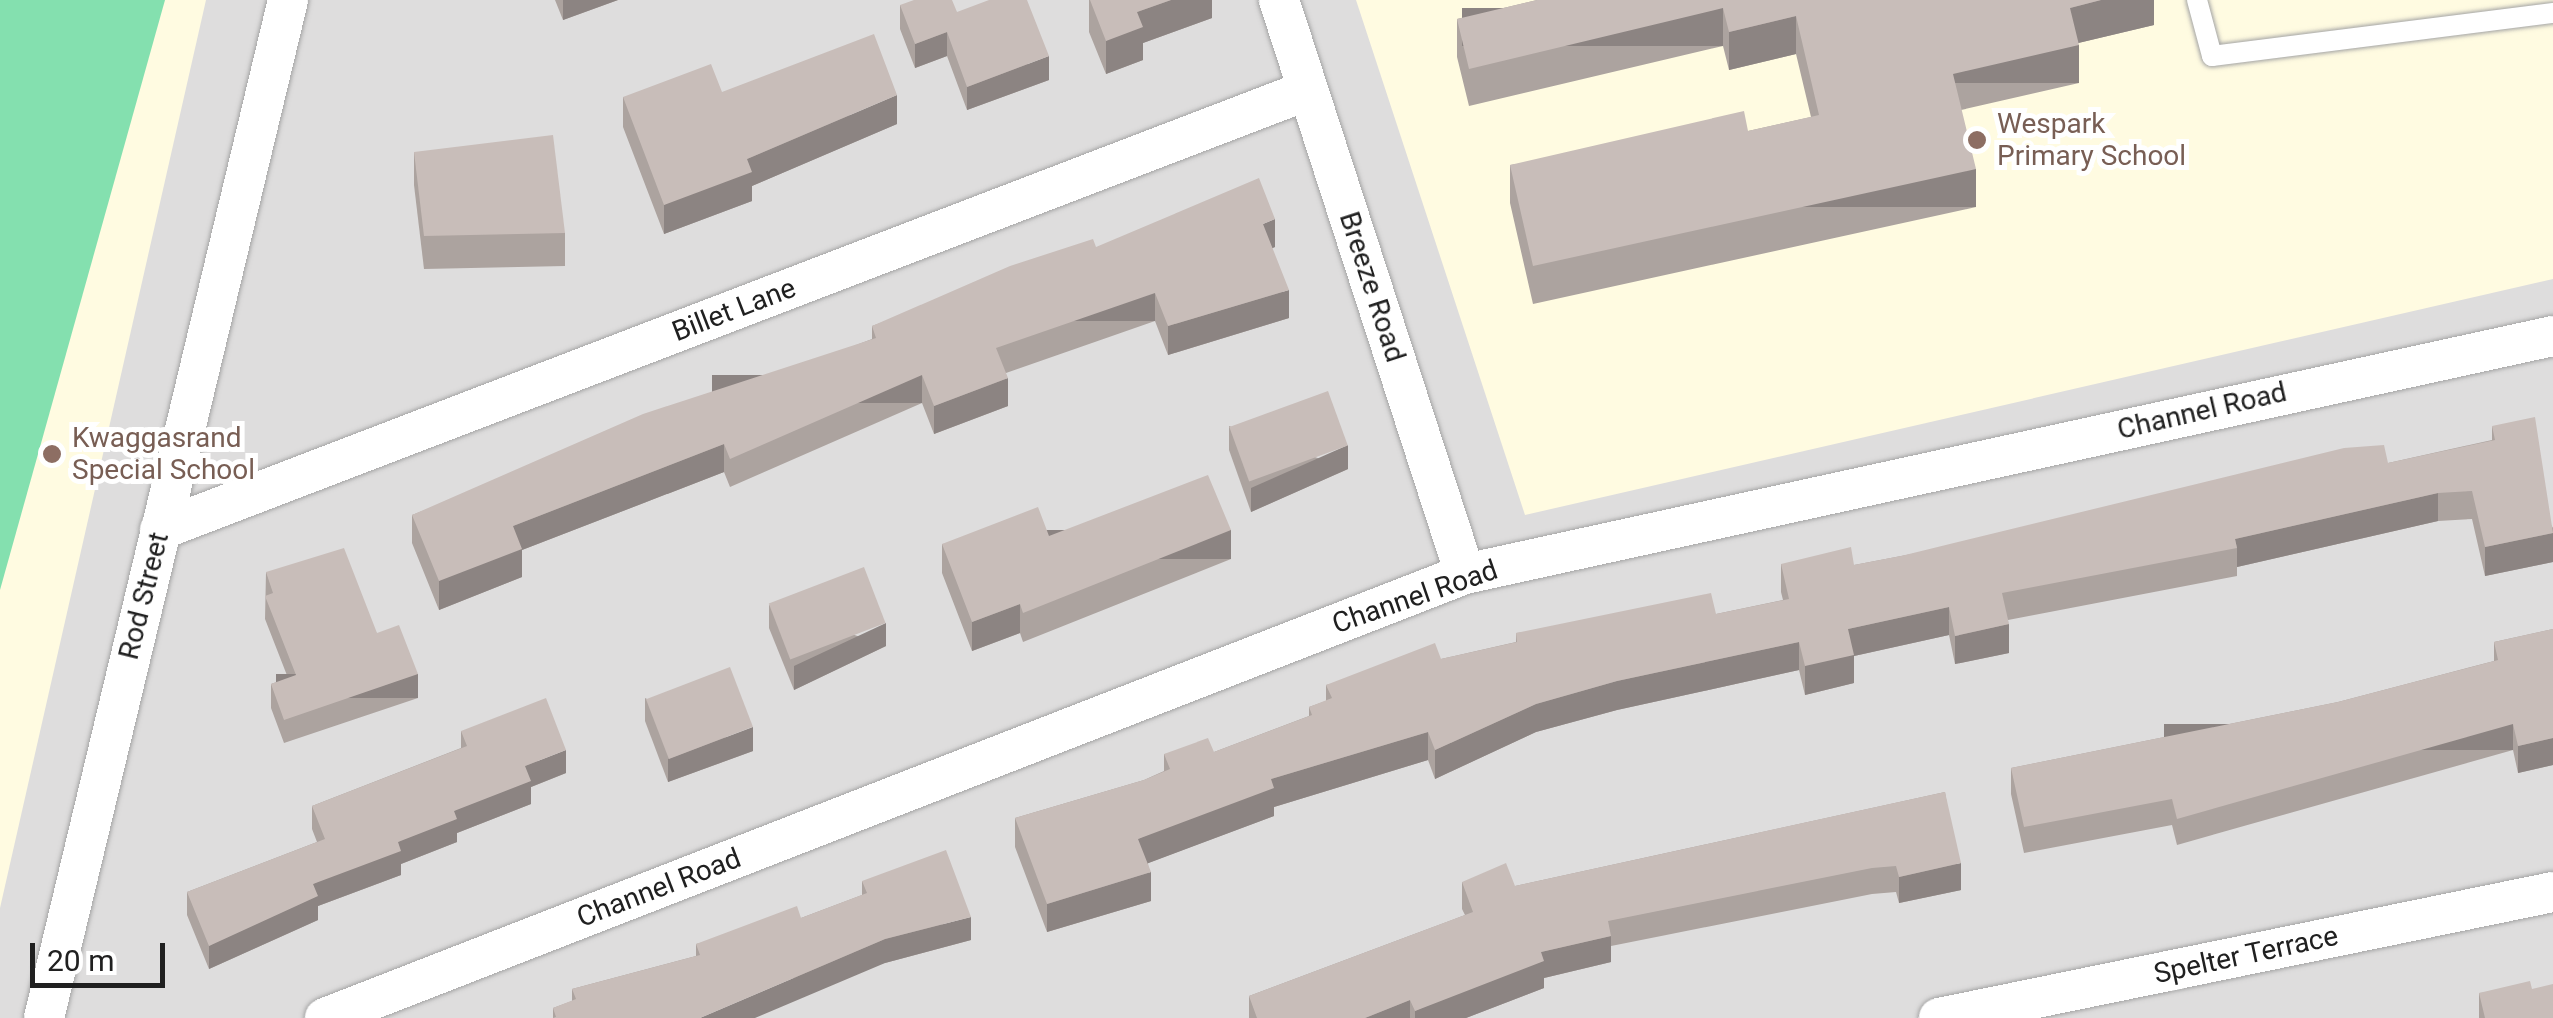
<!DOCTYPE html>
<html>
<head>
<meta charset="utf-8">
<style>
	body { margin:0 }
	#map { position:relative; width:2553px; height:1018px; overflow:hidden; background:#f1ece6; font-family:Roboto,sans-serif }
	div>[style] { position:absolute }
	.residential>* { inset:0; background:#dedddd; transform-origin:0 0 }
	.education>* { inset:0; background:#fffbe1 }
	.pitch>* { inset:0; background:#84e0af }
	.roads { filter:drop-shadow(0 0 2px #a4a4a4) drop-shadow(0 0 2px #a4a4a4) }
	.service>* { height:20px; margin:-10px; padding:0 10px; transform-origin:10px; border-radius:10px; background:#fff }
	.minor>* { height:40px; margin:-20px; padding:0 20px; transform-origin:20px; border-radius:20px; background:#fff }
	.wall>* { inset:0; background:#aca39f }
	.shaded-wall>* { inset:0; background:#8c8482; transform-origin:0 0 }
	.building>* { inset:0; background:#c8bdb9; transform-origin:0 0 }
	.dots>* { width:28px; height:28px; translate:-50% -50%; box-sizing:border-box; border:5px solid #fff; border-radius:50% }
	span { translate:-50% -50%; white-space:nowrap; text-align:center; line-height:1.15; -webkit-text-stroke:10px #fff; paint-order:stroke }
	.education-label { font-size:28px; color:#785e54 }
	.left { translate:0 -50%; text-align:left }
	.street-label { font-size:28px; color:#202020 }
	.scale { position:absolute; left:30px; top:943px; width:135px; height:45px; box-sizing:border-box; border:5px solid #202020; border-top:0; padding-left:12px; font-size:30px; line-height:35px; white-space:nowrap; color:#202020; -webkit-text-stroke:8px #fff; paint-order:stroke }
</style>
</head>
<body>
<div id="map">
	<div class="residential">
		<div style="left:0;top:0;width:2553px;height:1018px"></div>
	</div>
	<div class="education">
		<div style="clip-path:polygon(0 0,206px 0,0 908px)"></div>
		<div style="clip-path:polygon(1356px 0,2553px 0,2553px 279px,1525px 515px)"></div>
	</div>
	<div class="pitch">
		<div style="clip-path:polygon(0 0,165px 0,0 590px)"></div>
	</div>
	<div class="roads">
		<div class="service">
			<div style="left:2197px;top:0;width:58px;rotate:75deg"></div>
			<div style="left:2212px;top:56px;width:344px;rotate:-7.2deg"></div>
		</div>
		<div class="minor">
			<div style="left:1279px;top:0;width:603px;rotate:72.05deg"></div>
			<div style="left:160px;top:530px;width:1229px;rotate:-20.97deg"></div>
			<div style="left:44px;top:1018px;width:1047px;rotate:-76.52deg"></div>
			<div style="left:325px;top:1018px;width:1223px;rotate:-21.28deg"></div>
			<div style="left:1465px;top:574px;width:1114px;rotate:-12.34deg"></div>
			<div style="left:1939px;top:1018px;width:627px;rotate:-11.6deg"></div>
		</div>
	</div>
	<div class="wall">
		<div style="clip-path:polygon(555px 0,618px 0,563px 20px)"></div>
		<div style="clip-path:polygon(1089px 0,1212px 0,1212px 18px,1143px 43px,1143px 60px,1106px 74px,1089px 32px)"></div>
		<div style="clip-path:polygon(1537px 0,2154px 0,2154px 25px,2078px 43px,2079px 83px,1961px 110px,1976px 207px,1533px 304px,1510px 203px,1510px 165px,1748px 131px,1811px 117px,1796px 54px,1729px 70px,1723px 46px,1469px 106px,1457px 57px,1457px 19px)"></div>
		<div style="clip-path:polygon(900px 5px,957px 12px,1049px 80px,967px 110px,947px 56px,915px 68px,900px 29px)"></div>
		<div style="clip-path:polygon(722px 92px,897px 124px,752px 186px,752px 201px,664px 234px,623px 127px,623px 97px)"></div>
		<div style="clip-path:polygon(414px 152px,565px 233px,565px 266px,424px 269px,414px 185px)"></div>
		<div style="clip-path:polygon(1096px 247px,1275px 247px,1272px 248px,1289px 318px,1168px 355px,1155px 321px,1006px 373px,1008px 406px,934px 434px,922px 403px,730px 487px,724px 472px,522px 550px,522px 577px,439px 610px,412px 543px,412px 515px,872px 339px,872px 326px)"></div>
		<div style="clip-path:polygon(1229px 426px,1348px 469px,1251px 512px,1229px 450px)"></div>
		<div style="clip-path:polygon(2492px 426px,2553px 528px,2553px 562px,2485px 576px,2472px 519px,2438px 521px,2237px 567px,2237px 576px,2008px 620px,2009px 653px,1955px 664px,1949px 635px,1854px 656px,1854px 683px,1805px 695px,1799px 670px,1617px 710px,1536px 732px,1435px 779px,1428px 760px,1274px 807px,1274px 816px,1148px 863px,1151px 901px,1047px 932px,1015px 847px,1015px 818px,1144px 780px,1164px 771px,1164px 754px,1214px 752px,1309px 716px,1309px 707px,1326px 701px,1326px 685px,1516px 642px,1516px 633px,1716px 614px,1783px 600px,1781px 592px,1781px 564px,1854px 565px,2388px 463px,2492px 440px)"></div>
		<div style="clip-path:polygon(1049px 536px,1231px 559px,1023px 642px,1020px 633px,972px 651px,942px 573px,942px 544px)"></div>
		<div style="clip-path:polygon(266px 572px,377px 633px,418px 698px,284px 743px,271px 708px,271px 684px,288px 678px,265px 619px)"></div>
		<div style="clip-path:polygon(769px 605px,886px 646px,794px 690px,769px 628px)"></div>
		<div style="clip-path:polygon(2553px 629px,2553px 765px,2518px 773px,2513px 750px,2177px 845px,2172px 825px,2024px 853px,2011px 794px,2011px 768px,2338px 702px,2494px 661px,2494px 642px)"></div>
		<div style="clip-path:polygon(645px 698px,753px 751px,668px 782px,645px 721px)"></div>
		<div style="clip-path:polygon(461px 731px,566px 773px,531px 787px,531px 804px,457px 833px,457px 842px,401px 864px,401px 875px,318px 906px,318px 920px,209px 969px,187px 915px,187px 892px,317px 842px,312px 829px,312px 806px,461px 748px)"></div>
		<div style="clip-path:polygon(1945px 792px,1961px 890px,1899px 903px,1896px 892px,1872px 894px,1611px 946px,1611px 962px,1544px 978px,1544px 988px,1466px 1018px,1249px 1018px,1249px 996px,1465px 915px,1462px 909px,1462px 882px,1515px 886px)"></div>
		<div style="clip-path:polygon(862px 881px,971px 940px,885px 963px,553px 1018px,553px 1008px,572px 1001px,572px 989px,696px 956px,696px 944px,801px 918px,862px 895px)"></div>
		<div style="clip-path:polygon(2532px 989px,2553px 1018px,2479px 1018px,2479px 993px)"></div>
	</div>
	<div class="shaded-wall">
		<div style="clip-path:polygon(563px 0,618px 0,563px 20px)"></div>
		<div style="clip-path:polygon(1171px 0,1212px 0,1212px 18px,1143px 43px,1143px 60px,1106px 74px,1106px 41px,1137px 12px)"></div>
		<div style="clip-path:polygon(2101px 0,2154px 0,2154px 25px,2070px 45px,2070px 8px)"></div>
		<div style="left:1723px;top:8px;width:38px;height:261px;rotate:90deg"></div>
		<div style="clip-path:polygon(1796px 16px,1796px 54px,1729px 70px,1729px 32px)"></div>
		<div style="clip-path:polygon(947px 32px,947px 56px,915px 68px,915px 44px)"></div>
		<div style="left:2079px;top:45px;width:38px;height:129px;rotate:90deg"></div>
		<div style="clip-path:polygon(1049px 56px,1049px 80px,967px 110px,967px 87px)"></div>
		<div style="clip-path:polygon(897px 95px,897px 124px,752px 186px,752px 201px,664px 234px,664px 205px,747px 159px)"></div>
		<div style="left:1976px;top:169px;width:38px;height:453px;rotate:90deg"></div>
		<div style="clip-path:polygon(1275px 219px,1275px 247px,1263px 252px,1263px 224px)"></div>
		<div style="clip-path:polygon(1289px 290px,1289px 318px,1168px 355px,1168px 326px)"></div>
		<div style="left:1155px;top:293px;width:28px;height:168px;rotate:90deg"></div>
		<div style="left:922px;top:375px;width:28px;height:210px;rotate:90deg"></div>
		<div style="clip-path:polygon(1008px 378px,1008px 406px,934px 434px,934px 406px)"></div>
		<div style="clip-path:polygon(724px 444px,724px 472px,522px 550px,522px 577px,439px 610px,439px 581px,513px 526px)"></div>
		<div style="clip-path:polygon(1348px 445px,1348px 469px,1251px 512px,1251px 488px)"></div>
		<div style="clip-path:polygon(2438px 493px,2438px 521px,2237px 567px,2237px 548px,2235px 539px)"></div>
		<div style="left:1231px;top:530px;width:29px;height:224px;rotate:90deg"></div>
		<div style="clip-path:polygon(2553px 533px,2553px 562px,2485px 576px,2485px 547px)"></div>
		<div style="clip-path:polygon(1020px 604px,1020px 633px,972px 651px,972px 622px)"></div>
		<div style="clip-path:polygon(1949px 607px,1949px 635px,1854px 656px,1854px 683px,1805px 695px,1805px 666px,1848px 629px)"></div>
		<div style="clip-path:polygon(886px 623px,886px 646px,794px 690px,794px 666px)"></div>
		<div style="clip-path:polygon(2009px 624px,2009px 653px,1955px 664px,1955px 636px)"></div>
		<div style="clip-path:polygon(1799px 642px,1799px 670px,1617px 710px,1536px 732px,1435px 779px,1435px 750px,1536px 704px,1617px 681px)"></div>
		<div style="left:418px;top:674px;width:24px;height:142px;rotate:90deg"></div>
		<div style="left:2513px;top:724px;width:26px;height:349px;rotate:90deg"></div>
		<div style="clip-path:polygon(753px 727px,753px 751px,668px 782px,668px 759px)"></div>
		<div style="clip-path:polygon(1428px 732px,1428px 760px,1274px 807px,1274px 816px,1138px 867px,1138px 839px,1271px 779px)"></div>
		<div style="clip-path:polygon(2553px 738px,2553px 765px,2518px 773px,2518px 746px)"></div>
		<div style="clip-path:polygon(566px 750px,566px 773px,531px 787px,531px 804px,457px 833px,457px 842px,401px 864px,401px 875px,318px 906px,318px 920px,209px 969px,209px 946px,313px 884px,398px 842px,454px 811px,525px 766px)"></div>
		<div style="clip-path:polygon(1961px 863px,1961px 890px,1899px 903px,1899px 877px)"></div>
		<div style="clip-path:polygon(1151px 872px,1151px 901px,1047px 932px,1047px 904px)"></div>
		<div style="clip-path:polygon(971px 917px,971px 940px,885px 963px,755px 1018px,700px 1018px,885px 939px)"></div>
		<div style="clip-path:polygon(1611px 936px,1611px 962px,1544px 978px,1544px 988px,1466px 1018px,1415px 1018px,1415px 1011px,1541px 952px)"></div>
		<div style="clip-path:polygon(1410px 1000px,1410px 1018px,1365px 1018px)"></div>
	</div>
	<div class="building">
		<div style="clip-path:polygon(914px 0,952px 0,957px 12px,989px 0,1027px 0,1049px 56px,967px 87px,947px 32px,915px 44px,900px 5px)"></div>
		<div style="clip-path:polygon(1090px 0,1171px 0,1137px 12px,1143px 27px,1106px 41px)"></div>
		<div style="clip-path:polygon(1537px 0,2101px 0,2070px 8px,2079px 45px,1953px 74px,1976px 169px,1533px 266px,1510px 165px,1744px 111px,1748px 131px,1819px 115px,1796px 16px,1729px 32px,1723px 8px,1469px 69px,1457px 19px)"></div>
		<div style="clip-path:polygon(874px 34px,897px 95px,747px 159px,752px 172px,664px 205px,623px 97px,711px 64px,722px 92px)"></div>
		<div style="clip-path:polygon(553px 135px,565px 233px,424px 236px,414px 152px)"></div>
		<div style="clip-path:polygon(1259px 178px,1275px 219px,1263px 224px,1289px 290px,1168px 326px,1155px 293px,996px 348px,1008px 378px,934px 406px,922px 375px,730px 459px,724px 444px,513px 526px,522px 549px,439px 581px,412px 515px,643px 414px,876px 338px,872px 326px,1010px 266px,1093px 239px,1096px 247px)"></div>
		<div style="left:1328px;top:391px;width:58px;height:105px;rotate:70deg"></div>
		<div style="clip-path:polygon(2535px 417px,2553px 533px,2485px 547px,2472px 491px,2438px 493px,2235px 539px,2237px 548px,2002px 593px,2009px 624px,1955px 636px,1949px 607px,1848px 629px,1854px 655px,1805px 666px,1799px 642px,1617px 681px,1536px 704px,1435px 750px,1428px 732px,1271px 779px,1274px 788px,1138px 839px,1151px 872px,1047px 904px,1015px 818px,1144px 780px,1170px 769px,1164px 754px,1208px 738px,1214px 752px,1312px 715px,1309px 707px,1332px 698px,1326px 685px,1435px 643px,1441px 659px,1517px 642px,1516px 633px,1711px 593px,1716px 614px,1789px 599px,1781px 564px,1851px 547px,1854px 565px,1901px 556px,2344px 448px,2384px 445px,2388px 463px,2495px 440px,2492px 426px)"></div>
		<div style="clip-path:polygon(1208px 475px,1231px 530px,1023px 613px,1020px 604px,972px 622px,942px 544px,1038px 507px,1049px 536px)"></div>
		<div style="clip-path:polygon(344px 548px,377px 633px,399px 625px,418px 674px,284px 720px,271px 684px,296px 675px,265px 596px,273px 593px,266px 572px)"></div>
		<div style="left:864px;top:567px;width:60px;height:102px;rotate:69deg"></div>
		<div style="clip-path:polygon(2553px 629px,2553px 738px,2518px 746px,2513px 724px,2177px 819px,2172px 799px,2024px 827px,2011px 768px,2338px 702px,2498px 660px,2494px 642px)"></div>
		<div style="left:730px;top:667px;width:64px;height:90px;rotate:69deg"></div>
		<div style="clip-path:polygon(546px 698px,566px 750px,525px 766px,531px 781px,454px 811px,457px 819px,398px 842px,401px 851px,313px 884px,318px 896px,209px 946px,187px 892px,325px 839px,312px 806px,467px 746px,461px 731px)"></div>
		<div style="clip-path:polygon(1945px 792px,1961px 863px,1899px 877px,1896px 866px,1872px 868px,1608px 921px,1611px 936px,1541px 952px,1544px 961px,1415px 1011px,1410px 1000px,1365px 1018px,1257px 1018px,1249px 996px,1473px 912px,1462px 882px,1506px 863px,1515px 886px)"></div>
		<div style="clip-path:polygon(946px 850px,971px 917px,885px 939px,700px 1018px,555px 1018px,556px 1017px,553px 1008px,576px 999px,572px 989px,700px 955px,696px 944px,797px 906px,801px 918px,867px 893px,862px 881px)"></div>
		<div style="clip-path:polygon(2530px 981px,2532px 989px,2553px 984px,2553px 1018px,2485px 1018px,2479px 993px)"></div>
	</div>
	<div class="dots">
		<div style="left:1977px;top:140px;background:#8d6e63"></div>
		<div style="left:52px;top:454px;background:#8d6e63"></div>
	</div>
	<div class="education-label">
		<span class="left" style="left:1997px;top:140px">Wespark<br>Primary School</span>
		<span class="left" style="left:72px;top:454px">Kwaggasrand<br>Special School</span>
	</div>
	<div class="street-label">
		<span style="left:1372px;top:287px;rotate:72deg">Breeze Road</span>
		<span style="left:734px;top:310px;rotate:-21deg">Billet Lane</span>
		<span style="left:2202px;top:411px;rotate:-13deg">Channel Road</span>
		<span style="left:144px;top:596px;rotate:-76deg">Rod Street</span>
		<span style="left:1415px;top:597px;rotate:-19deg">Channel Road</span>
		<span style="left:659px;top:888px;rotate:-21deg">Channel Road</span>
		<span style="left:2246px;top:955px;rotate:-12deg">Spelter Terrace</span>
	</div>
	<div class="scale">20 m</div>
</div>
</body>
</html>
